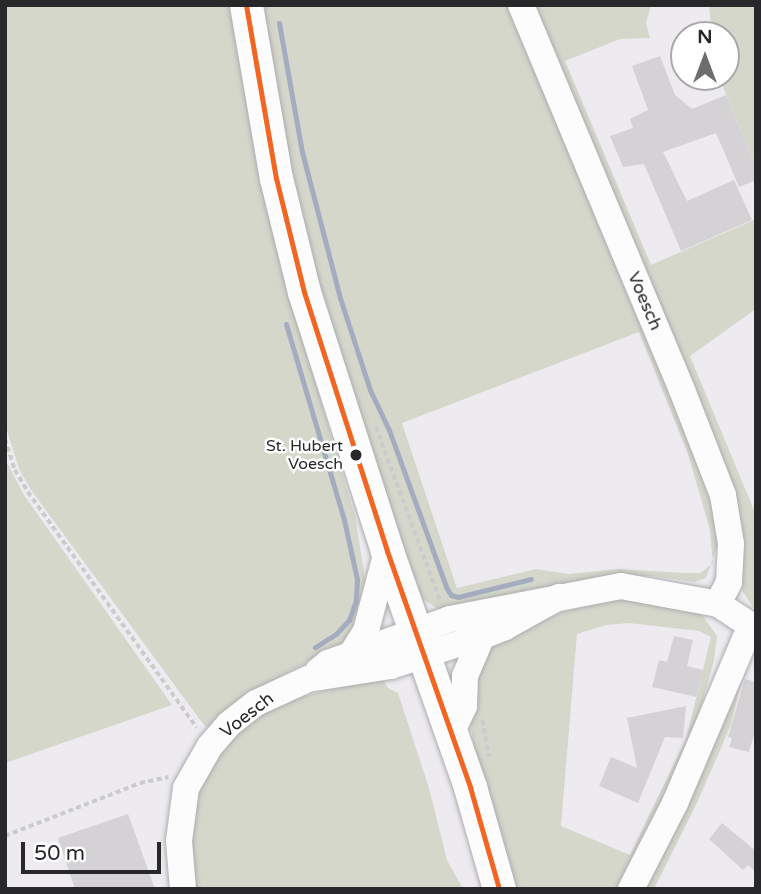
<!DOCTYPE html>
<html>
<head>
<meta charset="utf-8">
<style>
	body { margin:0 }
	#map { position:relative; width:761px; height:894px; overflow:hidden; background:#edebef; font-family:"Varela Round",sans-serif }
	div>[style] { position:absolute }
	.green>* { inset:0; background:#d5d7cb }
	.stream>* { height:5px; margin:-2.5px; padding:0 2.5px; transform-origin:2.5px; border-radius:2.5px; background:#a4adc0 }
	.building>* { inset:0; background:#d4d2d4 }
	.path>* { height:3.5px; margin-top:-1.75px; transform-origin:0; background:repeating-linear-gradient(90deg,#cbcbcc 0 5px,transparent 0 8.5px) }
	.roads { filter:drop-shadow(0 0 2px #adacaf) drop-shadow(0 0 2px #adacaf) }
	.minor>* { height:26px; margin:-13px; padding:0 13px; transform-origin:13px; border-radius:13px; background:#fcfcfd }
	.major>* { height:33px; margin:-16.5px; padding:0 16.5px; transform-origin:16.5px; border-radius:16.5px; background:#fcfcfd }
	.bus-1>* { height:5px; margin:-2.5px; padding:0 2.5px; transform-origin:2.5px; border-radius:2.5px; background:#f26522 }
	.dots>* { width:19px; height:19px; translate:-50% -50%; box-sizing:border-box; border:4px solid #fff; border-radius:50% }
	span { translate:-50% -50%; white-space:nowrap; text-align:center; line-height:1.15; -webkit-text-stroke:5px #fff; paint-order:stroke }
	.bus-label { font-size:16px; color:#282729 }
	.right { translate:-100% -50%; text-align:right }
	.street-label { font-size:18px; color:#282729 }
	.frame { position:absolute; inset:0; border:7px solid #282729; pointer-events:none }
	.north { position:absolute; left:670px; top:21px; width:70px; height:70px; box-sizing:border-box; background:#fff; border:2px solid #a9a9a9; border-radius:50%; rotate:0deg; font-size:19px; font-weight:700; line-height:28px; text-align:center; color:#282729 }
	.north::after { content:''; display:block; margin:auto; width:24px; height:32px; background:#6d6c6e; clip-path:polygon(50% 0,100% 100%,50% 72%,0 100%) }
	.scale { position:absolute; left:21px; top:842px; width:140px; height:32px; box-sizing:border-box; border:4px solid #282729; border-top:0; padding-left:9px; font-size:21px; line-height:24px; white-space:nowrap; color:#282729; -webkit-text-stroke:5px #fff; paint-order:stroke }
</style>
</head>
<body>
<div id="map">
	<div class="green">
		<div style="clip-path:polygon(5px 5px,236px 5px,303px 341px,355px 516px,368px 597px,349px 638px,340px 645px,262px 686px,212px 726px,206px 727px,201px 721px,31px 490px,19px 469px,5px 424px)"></div>
		<div style="clip-path:polygon(evenodd,258px 5px,513px 5px,714px 494px,721px 536px,706px 578px,694px 582px,653px 576px,616px 576px,446px 614px,421px 598px,404px 567px,299px 228px,258px 5px,639px 332px,688px 454px,710px 530px,713px 563px,700px 573px,686px 573px,618px 569px,568px 574px,536px 569px,457px 588px,402px 423px,639px 332px)"></div>
		<div style="clip-path:polygon(530px 5px,651px 5px,646px 23px,650px 38px,620px 39px,565px 61px,651px 265px,756px 219px,756px 309px,690px 356px,756px 515px,756px 612px,742px 590px,739px 521px)"></div>
		<div style="clip-path:polygon(709px 5px,756px 5px,756px 169px,719px 77px,726px 77px,726px 35px,706px 35px,711px 27px)"></div>
		<div style="clip-path:polygon(5px 459px,24px 495px,172px 705px,5px 763px)"></div>
		<div style="clip-path:polygon(evenodd,652px 598px,697px 608px,717px 636px,714px 660px,696px 725px,621px 889px,514px 889px,477px 769px,467px 700px,491px 646px,512px 631px,563px 612px,610px 599px,652px 598px,629px 623px,699px 631px,711px 637px,686px 739px,630px 855px,561px 826px,577px 634px,606px 625px,629px 623px)"></div>
		<div style="clip-path:polygon(381px 676px,388px 688px,398px 693px,429px 788px,447px 860px,463px 889px,192px 889px,190px 812px,211px 760px,254px 718px,294px 699px)"></div>
		<div style="clip-path:polygon(742px 678px,731px 725px,697px 803px,654px 889px,645px 889px)"></div>
	</div>
	<div class="stream">
		<div style="left:279px;top:23px;width:131px;rotate:79.9deg"></div>
		<div style="left:302px;top:152px;width:151px;rotate:75.4deg"></div>
		<div style="left:340px;top:298px;width:97px;rotate:71.9deg"></div>
		<div style="left:370px;top:390px;width:44px;rotate:64.6deg"></div>
		<div style="left:389px;top:430px;width:167px;rotate:70deg"></div>
		<div style="left:446px;top:587px;width:9px;rotate:58deg"></div>
		<div style="left:451px;top:595px;width:7px;rotate:16deg"></div>
		<div style="left:458px;top:597px;width:75px;rotate:-13.9deg"></div>
		<div style="left:286px;top:324px;width:204px;rotate:73.5deg"></div>
		<div style="left:344px;top:520px;width:60px;rotate:77.6deg"></div>
		<div style="left:357px;top:579px;width:21px;rotate:93deg"></div>
		<div style="left:356px;top:600px;width:21px;rotate:109deg"></div>
		<div style="left:349px;top:620px;width:19px;rotate:133deg"></div>
		<div style="left:336px;top:634px;width:25px;rotate:148deg"></div>
	</div>
	<div class="building">
		<div style="clip-path:polygon(660px 56px,675px 95px,692px 109px,726px 95px,756px 169px,756px 180px,739px 187px,716px 133px,663px 152px,687px 201px,734px 180px,752px 220px,681px 251px,644px 164px,623px 167px,610px 136px,633px 128px,630px 119px,648px 110px,632px 66px)"></div>
		<div style="clip-path:polygon(674px 636px,693px 640px,687px 666px,703px 670px,696px 697px,652px 687px,659px 660px,667px 662px)"></div>
		<div style="clip-path:polygon(745px 679px,756px 682px,756px 728px,749px 752px,729px 747px,732px 738px,728px 737px)"></div>
		<div style="clip-path:polygon(686px 706px,683px 738px,665px 737px,638px 803px,599px 786px,611px 757px,637px 768px,627px 718px)"></div>
		<div style="clip-path:polygon(128px 814px,155px 889px,75px 889px,58px 838px)"></div>
		<div style="clip-path:polygon(722px 823px,756px 851px,756px 872px,748px 865px,743px 870px,709px 839px)"></div>
	</div>
	<div class="path">
		<div style="left:376px;top:427px;width:184px;rotate:69.7deg"></div>
		<div style="left:5px;top:439px;width:33px;rotate:72deg"></div>
		<div style="left:15px;top:470px;width:26px;rotate:59deg"></div>
		<div style="left:28px;top:492px;width:290px;rotate:54.4deg"></div>
		<div style="left:483px;top:720px;width:37px;rotate:81deg"></div>
		<div style="left:5px;top:836px;width:145px;rotate:-21.4deg"></div>
		<div style="left:140px;top:783px;width:29px;rotate:-12deg"></div>
	</div>
	<div class="roads">
		<div class="minor">
			<div style="left:521px;top:5px;width:417px;rotate:67.3deg"></div>
			<div style="left:682px;top:390px;width:113px;rotate:68.7deg"></div>
			<div style="left:723px;top:495px;width:50px;rotate:80.7deg"></div>
			<div style="left:731px;top:544px;width:38px;rotate:93deg"></div>
			<div style="left:729px;top:582px;width:25px;rotate:117deg"></div>
			<div style="left:351px;top:655px;width:28px;rotate:-58deg"></div>
			<div style="left:366px;top:631px;width:83px;rotate:-75.3deg"></div>
			<div style="left:318px;top:671px;width:13px;rotate:-39deg"></div>
			<div style="left:328px;top:663px;width:130px;rotate:-19.8deg"></div>
			<div style="left:450px;top:619px;width:174px;rotate:-10.9deg"></div>
			<div style="left:621px;top:586px;width:99px;rotate:10.5deg"></div>
			<div style="left:718px;top:604px;width:45px;rotate:33.3deg"></div>
			<div style="left:451px;top:733px;width:30px;rotate:-64deg"></div>
			<div style="left:464px;top:706px;width:30px;rotate:-88deg"></div>
			<div style="left:465px;top:676px;width:43px;rotate:-67deg"></div>
			<div style="left:183px;top:889px;width:48px;rotate:-94.8deg"></div>
			<div style="left:179px;top:841px;width:53px;rotate:-82.5deg"></div>
			<div style="left:186px;top:788px;width:48px;rotate:-60.3deg"></div>
			<div style="left:210px;top:746px;width:29px;rotate:-49deg"></div>
			<div style="left:229px;top:724px;width:34px;rotate:-38deg"></div>
			<div style="left:256px;top:703px;width:57px;rotate:-24.8deg"></div>
			<div style="left:308px;top:679px;width:84px;rotate:-8.9deg"></div>
			<div style="left:391px;top:666px;width:96px;rotate:-18.2deg"></div>
			<div style="left:482px;top:636px;width:25px;rotate:-21deg"></div>
			<div style="left:505px;top:627px;width:62px;rotate:-29.1deg"></div>
			<div style="left:631px;top:889px;width:97px;rotate:-62.9deg"></div>
			<div style="left:675px;top:803px;width:178px;rotate:-66.9deg"></div>
			<div style="left:745px;top:639px;width:14px;rotate:-51deg"></div>
		</div>
		<div class="major">
			<div style="left:246px;top:5px;width:176px;rotate:80.2deg"></div>
			<div style="left:276px;top:178px;width:117px;rotate:76.2deg"></div>
			<div style="left:304px;top:292px;width:272px;rotate:72.2deg"></div>
			<div style="left:387px;top:551px;width:250px;rotate:70.6deg"></div>
			<div style="left:470px;top:787px;width:106px;rotate:74.1deg"></div>
		</div>
	</div>
	<div class="bus-1">
		<div style="left:246px;top:5px;width:176px;rotate:80.2deg"></div>
		<div style="left:276px;top:178px;width:117px;rotate:76.2deg"></div>
		<div style="left:304px;top:292px;width:272px;rotate:72.2deg"></div>
		<div style="left:387px;top:551px;width:250px;rotate:70.6deg"></div>
		<div style="left:470px;top:787px;width:106px;rotate:74.1deg"></div>
	</div>
	<div class="dots">
		<div style="left:356px;top:455px;background:#282729"></div>
	</div>
	<div class="bus-label">
		<span class="right" style="left:343px;top:455px">St. Hubert<br>Voesch</span>
	</div>
	<div class="street-label">
		<span style="left:645px;top:301px;rotate:67deg">Voesch</span>
		<span style="left:247px;top:715px;rotate:-38deg">Voesch</span>
	</div>
	<div class="frame"></div>
	<div class="north">N</div>
	<div class="scale">50 m</div>
</div>
</body>
</html>
